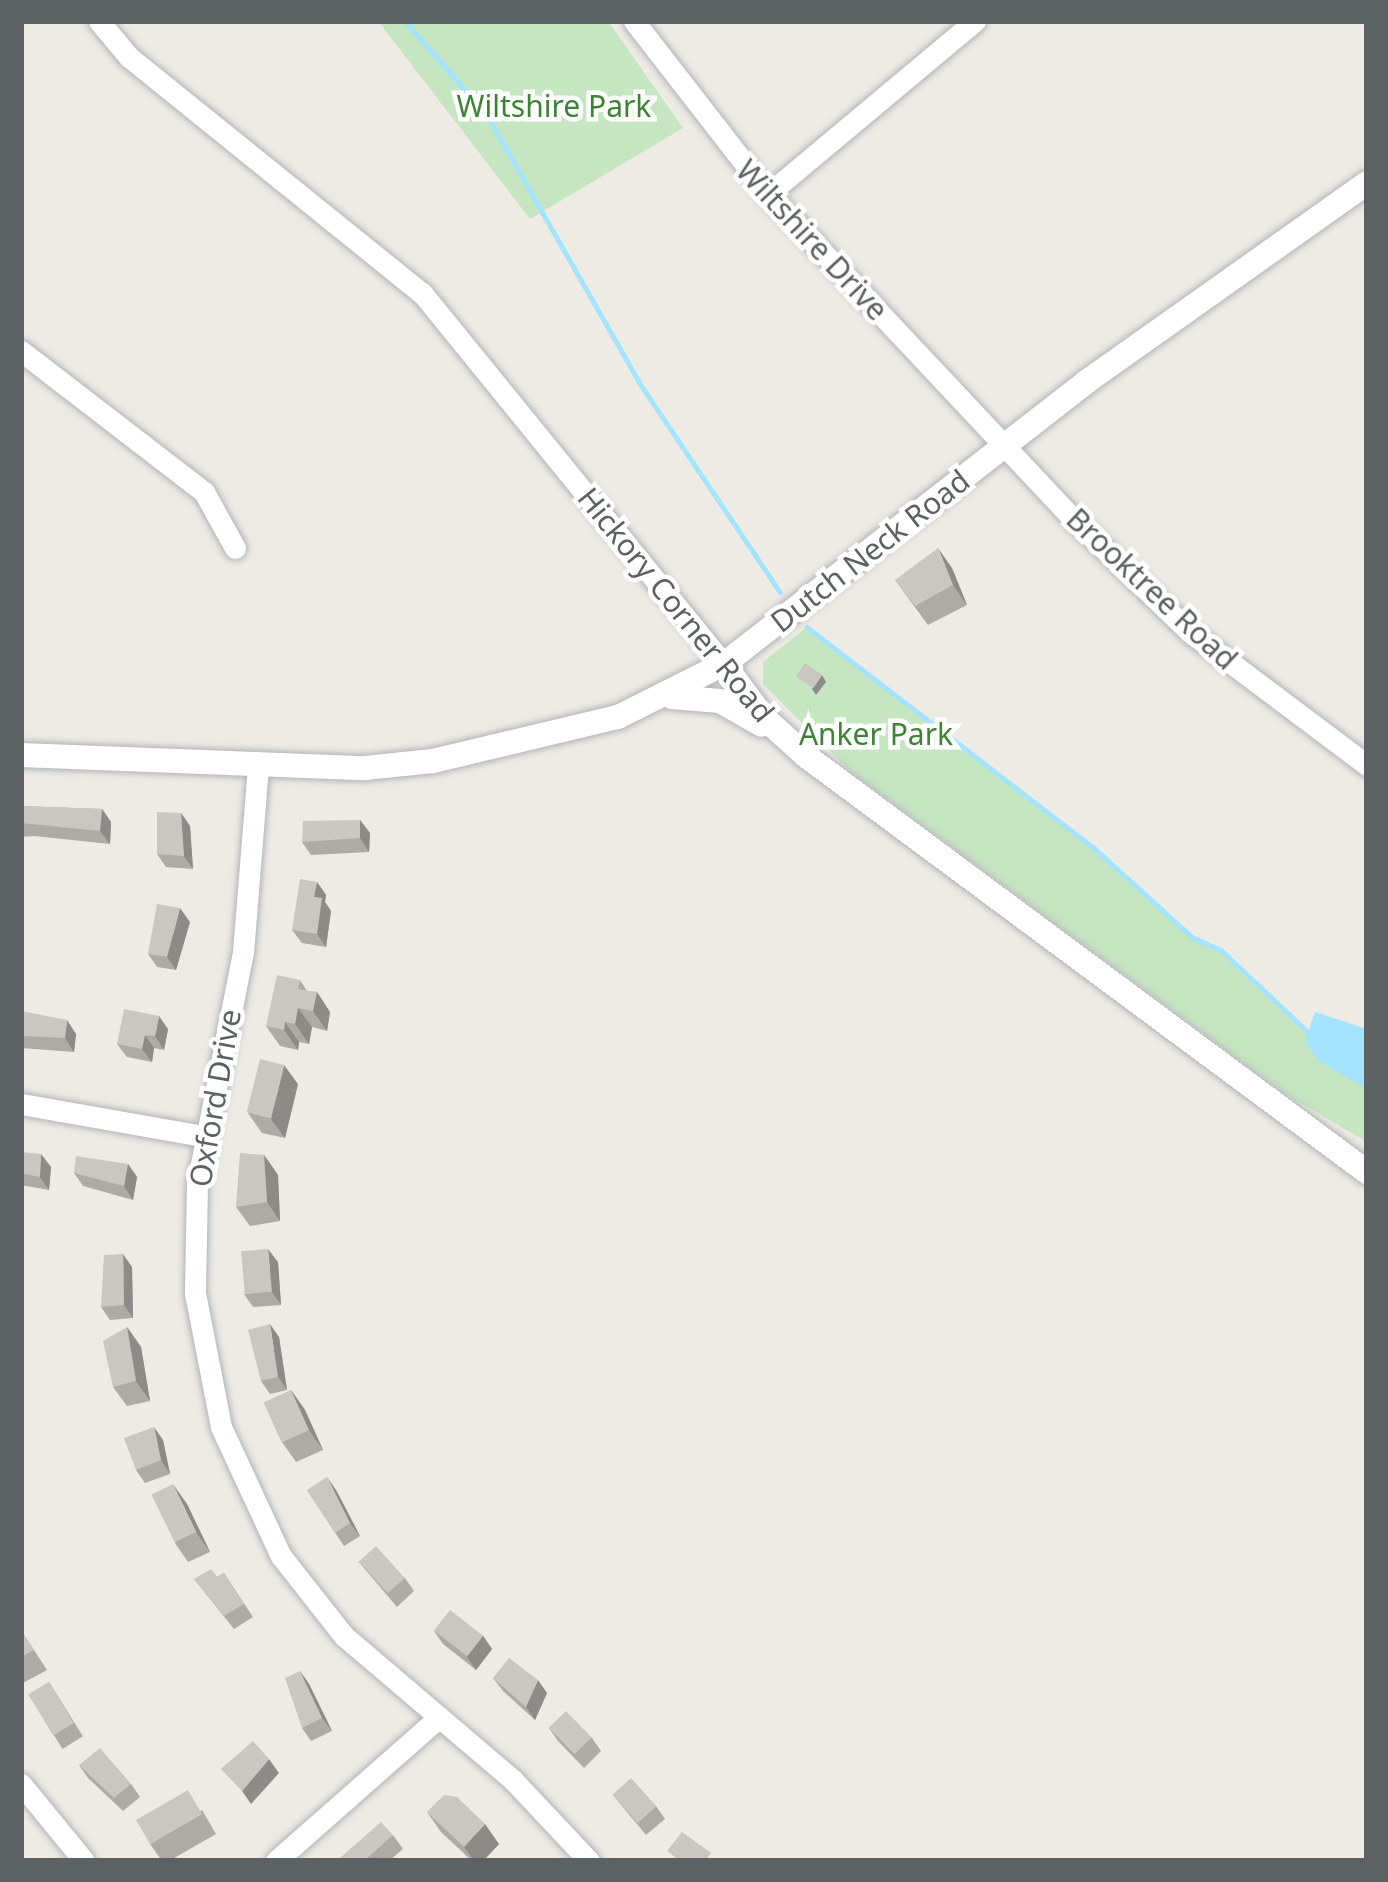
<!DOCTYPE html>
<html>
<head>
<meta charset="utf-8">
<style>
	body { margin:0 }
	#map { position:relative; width:1388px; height:1882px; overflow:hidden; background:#eeebe4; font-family:"Noto Sans",sans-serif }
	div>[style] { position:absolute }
	.green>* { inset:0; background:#c6e6c1 }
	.water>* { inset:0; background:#a5e4fe }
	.stream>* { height:4.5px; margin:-2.25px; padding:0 2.25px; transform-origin:2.25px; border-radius:2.25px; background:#a5e4fe }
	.roads { filter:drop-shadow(0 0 3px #b1b6b9) drop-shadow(0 0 3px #b1b6b9) }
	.minor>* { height:21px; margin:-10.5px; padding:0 10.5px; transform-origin:10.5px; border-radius:10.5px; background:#fff }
	.tertiary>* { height:24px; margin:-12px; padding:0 12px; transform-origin:12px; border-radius:12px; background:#fff }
	.wall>* { inset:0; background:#aeaaa6; transform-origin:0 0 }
	.shaded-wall>* { inset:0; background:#8d8b87 }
	.building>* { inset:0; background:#cac6c1; transform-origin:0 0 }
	span { translate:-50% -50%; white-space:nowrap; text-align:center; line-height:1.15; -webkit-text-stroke:9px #fff; paint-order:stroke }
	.park-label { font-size:30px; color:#3d8235 }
	.street-label { font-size:30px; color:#5c6164 }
	.frame { position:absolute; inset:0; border:24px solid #5c6164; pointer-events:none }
</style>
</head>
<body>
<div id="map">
	<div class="green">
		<div style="clip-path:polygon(378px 21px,608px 21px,683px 128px,530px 219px)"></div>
		<div style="clip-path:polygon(807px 627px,1093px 847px,1192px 937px,1221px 950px,1323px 1050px,1367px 1065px,1367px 1142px,1287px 1095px,851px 772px,763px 684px,763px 662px)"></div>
	</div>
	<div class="water">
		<div style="clip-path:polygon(1315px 1012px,1367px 1029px,1367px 1089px,1318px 1061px,1305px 1041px)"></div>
	</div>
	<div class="stream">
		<div style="left:405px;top:21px;width:125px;rotate:48.9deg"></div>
		<div style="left:487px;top:115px;width:307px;rotate:60.3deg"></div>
		<div style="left:639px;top:382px;width:253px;rotate:56.1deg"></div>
		<div style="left:807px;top:627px;width:361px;rotate:37.6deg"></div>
		<div style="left:1093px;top:847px;width:134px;rotate:42.3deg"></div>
		<div style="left:1192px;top:937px;width:32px;rotate:24deg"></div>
		<div style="left:1221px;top:950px;width:118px;rotate:43.3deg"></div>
	</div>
	<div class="roads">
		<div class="minor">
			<div style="left:99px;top:21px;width:47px;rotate:50.2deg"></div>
			<div style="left:129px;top:57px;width:376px;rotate:38.9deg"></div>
			<div style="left:422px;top:293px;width:478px;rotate:50.9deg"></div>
			<div style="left:634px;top:21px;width:219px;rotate:52.2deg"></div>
			<div style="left:768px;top:194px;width:444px;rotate:46.8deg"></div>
			<div style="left:1072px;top:518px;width:165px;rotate:44deg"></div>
			<div style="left:1191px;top:633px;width:220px;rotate:36.9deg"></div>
			<div style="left:768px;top:194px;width:270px;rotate:-39.9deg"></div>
			<div style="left:21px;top:351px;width:231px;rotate:37.6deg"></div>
			<div style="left:204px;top:492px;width:64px;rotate:61deg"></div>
			<div style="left:258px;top:766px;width:187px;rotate:94.6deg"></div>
			<div style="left:243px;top:952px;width:237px;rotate:101.2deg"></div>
			<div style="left:197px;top:1185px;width:108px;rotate:91.1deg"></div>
			<div style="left:195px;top:1293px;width:136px;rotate:79deg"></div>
			<div style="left:221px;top:1427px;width:142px;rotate:65.1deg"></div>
			<div style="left:281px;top:1556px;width:102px;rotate:51.8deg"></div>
			<div style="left:344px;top:1636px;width:222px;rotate:40.4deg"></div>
			<div style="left:513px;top:1780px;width:111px;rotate:46.8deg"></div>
			<div style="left:21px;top:1104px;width:185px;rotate:10deg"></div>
			<div style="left:21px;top:1784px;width:99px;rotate:50.7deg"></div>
			<div style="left:276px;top:1861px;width:216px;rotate:-41.4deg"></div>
		</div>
		<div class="tertiary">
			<div style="left:724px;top:664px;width:64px;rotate:53.8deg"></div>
			<div style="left:762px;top:716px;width:59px;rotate:42.3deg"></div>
			<div style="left:806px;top:756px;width:698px;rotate:36.56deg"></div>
			<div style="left:672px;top:697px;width:48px;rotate:4.8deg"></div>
			<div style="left:720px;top:701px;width:48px;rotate:29.7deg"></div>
			<div style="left:21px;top:755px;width:344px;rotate:2.2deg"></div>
			<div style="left:365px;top:768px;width:68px;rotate:-5.9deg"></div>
			<div style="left:433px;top:761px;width:190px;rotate:-13.4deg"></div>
			<div style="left:618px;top:717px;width:119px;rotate:-26.6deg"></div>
			<div style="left:724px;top:664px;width:459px;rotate:-37.9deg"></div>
			<div style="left:1086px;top:382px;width:344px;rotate:-35.3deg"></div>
		</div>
	</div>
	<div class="wall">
		<div style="clip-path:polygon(952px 568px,967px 605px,928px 625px,895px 580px)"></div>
		<div style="clip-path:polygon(21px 806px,102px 809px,111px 822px,110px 844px,34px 836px,21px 837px)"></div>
		<div style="clip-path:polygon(181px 813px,190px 826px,193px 869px,166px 867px,157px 854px)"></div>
		<div style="clip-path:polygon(360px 820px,370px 833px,369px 852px,311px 855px,302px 842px)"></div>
		<div style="clip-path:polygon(317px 882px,326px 895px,325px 902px,331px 911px,326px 947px,302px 943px,292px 930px)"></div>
		<div style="clip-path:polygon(190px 922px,176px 970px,157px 967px,148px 954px)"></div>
		<div style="clip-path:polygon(300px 980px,307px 991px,317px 992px,330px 1012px,327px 1031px,312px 1027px,309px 1044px,299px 1042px,298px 1050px,280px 1046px,266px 1026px)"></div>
		<div style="clip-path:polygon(21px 1011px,76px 1034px,74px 1052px,21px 1048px)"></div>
		<div style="clip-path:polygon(168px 1029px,164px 1050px,154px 1048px,152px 1062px,127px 1057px,117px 1044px)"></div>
		<div style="clip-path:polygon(298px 1084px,285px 1138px,262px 1133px,248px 1113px)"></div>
		<div style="clip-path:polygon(21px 1152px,51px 1167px,49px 1190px,21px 1185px)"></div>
		<div style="clip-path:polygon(264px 1155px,278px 1175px,280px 1221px,250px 1226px,236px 1207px)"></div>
		<div style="clip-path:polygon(128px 1164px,137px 1177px,133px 1200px,83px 1186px,74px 1173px)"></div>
		<div style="clip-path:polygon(278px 1262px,281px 1305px,253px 1307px,244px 1294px)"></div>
		<div style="clip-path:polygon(132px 1267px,133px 1318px,110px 1320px,101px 1307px)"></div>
		<div style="clip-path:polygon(127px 1327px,141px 1347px,150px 1401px,127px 1406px,113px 1387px)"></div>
		<div style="clip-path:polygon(279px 1337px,287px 1390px,270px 1394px,261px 1381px)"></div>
		<div style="clip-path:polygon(291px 1390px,305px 1410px,323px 1450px,296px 1462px,282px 1442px)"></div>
		<div style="clip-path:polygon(163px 1440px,170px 1474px,145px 1483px,136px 1470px)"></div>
		<div style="clip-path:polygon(307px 1490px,336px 1490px,360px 1536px,344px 1546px)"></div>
		<div style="clip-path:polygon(187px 1504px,210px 1552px,188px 1562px,175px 1543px)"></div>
		<div style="clip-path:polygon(358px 1561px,405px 1578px,414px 1591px,397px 1607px)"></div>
		<div style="clip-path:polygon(224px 1573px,253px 1617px,234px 1629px,194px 1579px,217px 1577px)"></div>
		<div style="clip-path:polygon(21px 1630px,47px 1670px,23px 1683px,21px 1680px)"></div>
		<div style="clip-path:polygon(434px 1631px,483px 1636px,492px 1649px,476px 1670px,443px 1644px)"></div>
		<div style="clip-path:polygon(300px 1671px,309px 1684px,332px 1731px,311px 1741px,302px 1728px)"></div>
		<div style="clip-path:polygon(493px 1678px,547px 1693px,535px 1720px,503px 1691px)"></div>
		<div style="left:49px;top:1682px;width:64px;height:24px;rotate:58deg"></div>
		<div style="clip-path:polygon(549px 1728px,592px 1738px,601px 1751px,584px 1768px,558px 1741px)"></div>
		<div style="clip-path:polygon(79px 1765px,131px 1784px,140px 1797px,123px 1811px,88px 1778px)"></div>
		<div style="clip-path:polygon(613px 1795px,656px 1806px,665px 1819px,646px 1835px)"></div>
		<div style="clip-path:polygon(202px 1810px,216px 1834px,169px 1861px,162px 1861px,150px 1844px)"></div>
		<div style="clip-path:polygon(427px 1812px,499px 1844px,483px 1861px,472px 1861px,441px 1832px)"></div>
		<div style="clip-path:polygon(393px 1835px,403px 1849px,389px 1861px,341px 1861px)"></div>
	</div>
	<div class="shaded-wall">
		<div style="clip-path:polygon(938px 548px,952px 568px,967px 605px,953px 585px)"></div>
		<div style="clip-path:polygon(822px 675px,826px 682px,816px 695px,812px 689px)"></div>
		<div style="clip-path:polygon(102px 809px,111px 822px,110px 844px,100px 831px)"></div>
		<div style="clip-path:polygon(181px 813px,190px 826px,193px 869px,184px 856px)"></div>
		<div style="clip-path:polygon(360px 820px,370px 833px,369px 852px,360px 838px)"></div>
		<div style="clip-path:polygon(317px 882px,326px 895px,325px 902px,331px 911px,326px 947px,317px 934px,314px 897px)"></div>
		<div style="clip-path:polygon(180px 908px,190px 922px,176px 970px,167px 957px)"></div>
		<div style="clip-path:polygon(317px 992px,330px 1012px,327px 1031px,313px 1011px)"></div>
		<div style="clip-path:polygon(298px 1008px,312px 1027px,309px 1044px,295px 1024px)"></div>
		<div style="clip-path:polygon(159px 1016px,168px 1029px,164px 1050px,155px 1036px)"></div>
		<div style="clip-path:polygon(67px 1020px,76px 1034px,74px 1052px,65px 1038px)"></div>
		<div style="clip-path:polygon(285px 1022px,299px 1042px,298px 1050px,284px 1030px)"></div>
		<div style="clip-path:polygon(145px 1035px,154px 1048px,152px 1062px,142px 1049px)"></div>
		<div style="clip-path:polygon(284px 1065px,298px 1084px,285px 1138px,271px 1119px)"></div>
		<div style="clip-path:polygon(41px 1154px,51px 1167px,49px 1190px,40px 1177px)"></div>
		<div style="clip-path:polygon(264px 1155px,278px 1175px,280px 1221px,267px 1202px)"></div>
		<div style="clip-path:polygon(128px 1164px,137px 1177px,133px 1200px,124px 1186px)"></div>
		<div style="clip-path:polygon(268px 1249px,278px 1262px,281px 1305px,272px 1292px)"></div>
		<div style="clip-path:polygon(123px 1254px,132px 1267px,133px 1318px,124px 1305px)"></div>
		<div style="clip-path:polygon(270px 1324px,279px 1337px,287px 1390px,278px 1377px)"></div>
		<div style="clip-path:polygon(127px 1327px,141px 1347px,150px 1401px,136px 1381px)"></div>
		<div style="clip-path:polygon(291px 1390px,305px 1410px,323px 1450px,309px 1430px)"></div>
		<div style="clip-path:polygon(154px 1427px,163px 1440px,170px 1474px,161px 1460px)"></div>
		<div style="clip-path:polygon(327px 1477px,336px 1490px,360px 1536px,350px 1523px)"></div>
		<div style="clip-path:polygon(173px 1484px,187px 1504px,210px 1552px,196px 1532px)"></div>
		<div style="clip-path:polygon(483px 1636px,492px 1649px,476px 1670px,467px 1657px)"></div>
		<div style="clip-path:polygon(300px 1671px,309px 1684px,332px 1731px,322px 1718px)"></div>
		<div style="clip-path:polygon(538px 1680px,547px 1693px,535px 1720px,526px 1707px)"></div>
		<div style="clip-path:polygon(269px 1759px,279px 1773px,251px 1804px,242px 1791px)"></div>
		<div style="clip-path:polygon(485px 1824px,499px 1844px,483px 1861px,474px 1861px,464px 1847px)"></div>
	</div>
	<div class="building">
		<div style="clip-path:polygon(938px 548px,953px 585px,915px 606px,895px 580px)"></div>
		<div style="left:805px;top:663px;width:21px;height:16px;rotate:35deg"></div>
		<div style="clip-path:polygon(21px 806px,102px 809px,100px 831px,21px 823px)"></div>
		<div style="clip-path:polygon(157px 812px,181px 813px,184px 856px,157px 854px)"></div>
		<div style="clip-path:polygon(360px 820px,360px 838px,302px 842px,303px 821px)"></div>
		<div style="clip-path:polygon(300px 879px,317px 882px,314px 897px,322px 898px,317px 934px,292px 930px)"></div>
		<div style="clip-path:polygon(157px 904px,180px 908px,167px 957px,148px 954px)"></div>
		<div style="clip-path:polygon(277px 975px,300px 980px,298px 989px,317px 992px,313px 1011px,298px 1008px,295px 1024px,285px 1022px,284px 1030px,266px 1026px)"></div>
		<div style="clip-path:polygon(124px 1009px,159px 1016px,155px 1036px,145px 1035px,142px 1049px,117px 1044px)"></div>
		<div style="clip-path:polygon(21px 1011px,67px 1020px,65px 1038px,21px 1036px)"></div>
		<div style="left:260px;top:1059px;width:25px;height:55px;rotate:14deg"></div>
		<div style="clip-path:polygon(21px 1152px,41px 1154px,40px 1177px,21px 1173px)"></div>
		<div style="clip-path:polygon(240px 1153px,264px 1155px,267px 1202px,236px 1207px)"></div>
		<div style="clip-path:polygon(76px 1156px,128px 1164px,124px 1186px,74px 1173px)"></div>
		<div style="left:268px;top:1249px;width:43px;height:27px;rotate:85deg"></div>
		<div style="clip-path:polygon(123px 1254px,124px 1305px,101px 1307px,104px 1255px)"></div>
		<div style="clip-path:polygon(270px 1324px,278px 1377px,261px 1381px,248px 1330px)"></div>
		<div style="clip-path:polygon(127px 1327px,136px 1381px,113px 1387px,103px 1341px)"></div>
		<div style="left:291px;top:1390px;width:44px;height:30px;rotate:66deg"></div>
		<div style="clip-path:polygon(154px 1427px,161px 1460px,136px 1470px,124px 1438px)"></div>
		<div style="clip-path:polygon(327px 1477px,350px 1523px,335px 1533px,307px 1490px)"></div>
		<div style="left:173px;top:1484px;width:53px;height:24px;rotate:64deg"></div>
		<div style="left:376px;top:1546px;width:43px;height:23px;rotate:48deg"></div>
		<div style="clip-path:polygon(211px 1569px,217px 1577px,224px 1573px,244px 1604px,224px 1616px,194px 1579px)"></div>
		<div style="left:450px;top:1610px;width:42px;height:26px;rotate:38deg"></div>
		<div style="clip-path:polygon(21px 1631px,34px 1650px,21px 1657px)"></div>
		<div style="clip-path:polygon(509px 1658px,538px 1680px,526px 1707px,493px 1678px)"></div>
		<div style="clip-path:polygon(300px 1671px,322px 1718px,302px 1728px,285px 1678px)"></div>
		<div style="left:49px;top:1682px;width:48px;height:24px;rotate:59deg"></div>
		<div style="left:566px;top:1711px;width:37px;height:24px;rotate:46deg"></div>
		<div style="clip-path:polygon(253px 1741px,269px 1759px,242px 1791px,221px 1769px)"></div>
		<div style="clip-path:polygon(100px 1748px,131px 1784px,114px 1798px,79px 1765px)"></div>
		<div style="left:631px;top:1778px;width:38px;height:25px;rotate:48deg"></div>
		<div style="left:188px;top:1790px;width:28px;height:60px;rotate:60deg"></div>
		<div style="clip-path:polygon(444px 1795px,457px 1797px,485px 1824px,464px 1847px,427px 1812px)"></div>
		<div style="clip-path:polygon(381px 1822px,393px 1835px,364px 1861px,342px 1861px,340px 1858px)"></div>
		<div style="clip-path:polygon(682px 1832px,711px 1853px,705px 1861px,680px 1861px,667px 1851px)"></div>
	</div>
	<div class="park-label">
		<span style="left:554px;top:106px">Wiltshire Park</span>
		<span style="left:876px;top:734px">Anker Park</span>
	</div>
	<div class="street-label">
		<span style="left:812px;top:240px;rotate:47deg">Wiltshire Drive</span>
		<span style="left:870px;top:551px;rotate:-38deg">Dutch Neck Road</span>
		<span style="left:1152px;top:589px;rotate:43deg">Brooktree Road</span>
		<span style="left:676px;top:605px;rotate:51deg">Hickory Corner Road</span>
		<span style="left:215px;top:1098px;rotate:-80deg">Oxford Drive</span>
	</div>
	<div class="frame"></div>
</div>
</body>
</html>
